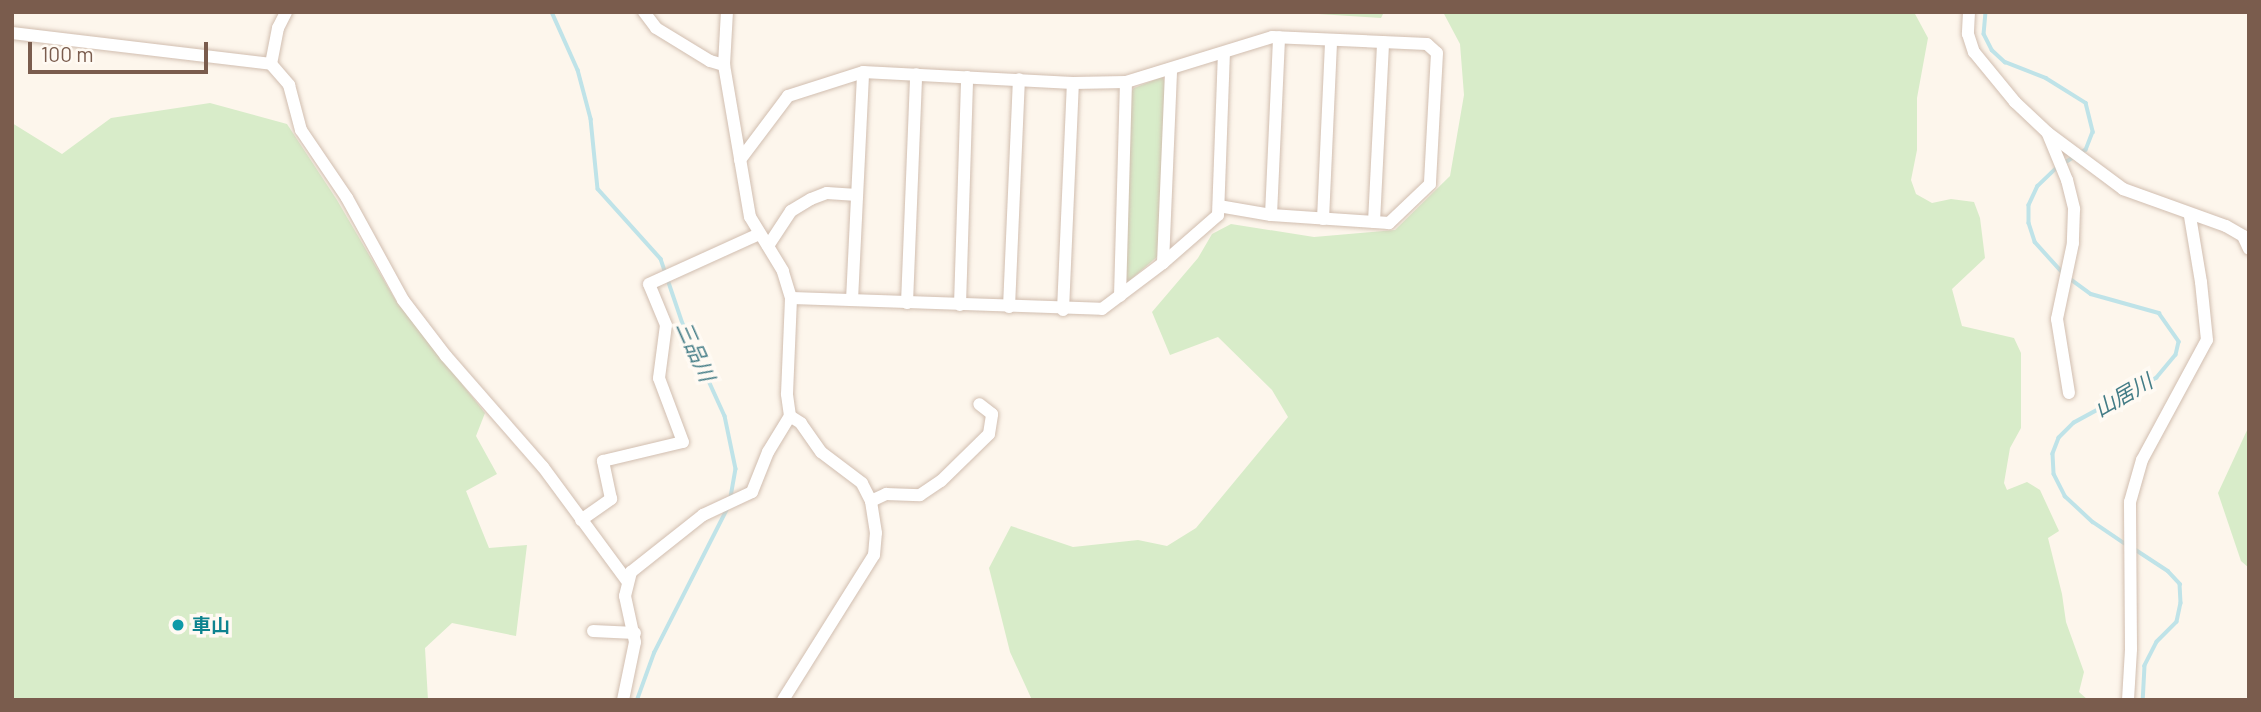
<!DOCTYPE html>
<html>
<head>
<meta charset="utf-8">
<style>
	body { margin:0 }
	#map { position:relative; width:2261px; height:712px; overflow:hidden; background:#fdf6ec; font-family:Barlow,"Noto Sans JP",sans-serif }
	div>[style] { position:absolute }
	.green>* { inset:0; background:#d8ecc9 }
	.stream>* { height:3.5px; margin:-1.75px; padding:0 1.75px; transform-origin:1.75px; border-radius:1.75px; background:#bfe3e8 }
	.roads { filter:drop-shadow(0 0 2px #d1beb0) drop-shadow(0 0 2px #d1beb0) }
	.minor>* { height:12px; margin:-6px; padding:0 6px; transform-origin:6px; border-radius:6px; background:#fff }
	.dots>* { width:19px; height:19px; translate:-50% -50%; box-sizing:border-box; border:4px solid #fffaf3; border-radius:50% }
	span { translate:-50% -50%; white-space:nowrap; text-align:center; line-height:1.15; -webkit-text-stroke:7px #fffaf3; paint-order:stroke }
	.culture-label { font-size:19px; color:#0d838f; font-weight:700 }
	.left { translate:0 -50%; text-align:left }
	.water-label { font-size:21px; color:#437c86; font-style:italic }
	.frame { position:absolute; inset:0; border:14px solid #7a5c4d; pointer-events:none }
	.scale { position:absolute; left:28px; top:42px; width:180px; height:32px; box-sizing:border-box; border:4px solid #7a5c4d; border-top:0; padding-left:9px; font-size:21px; line-height:24px; white-space:nowrap; color:#7a5c4d; -webkit-text-stroke:5px #fffaf3; paint-order:stroke }
</style>
</head>
<body>
<div id="map">
	<div class="green">
		<div style="clip-path:polygon(1287px 12px,1384px 12px,1381px 18px)"></div>
		<div style="clip-path:polygon(1443px 12px,1914px 12px,1928px 38px,1917px 98px,1917px 150px,1911px 180px,1916px 194px,1932px 203px,1951px 199px,1974px 202px,1980px 218px,1985px 258px,1952px 289px,1962px 326px,2014px 338px,2021px 353px,2021px 428px,2010px 448px,2004px 483px,2007px 490px,2027px 482px,2040px 490px,2059px 531px,2048px 538px,2062px 594px,2066px 622px,2084px 672px,2079px 692px,2088px 700px,1032px 700px,1010px 652px,989px 568px,1011px 526px,1073px 547px,1138px 540px,1167px 546px,1196px 528px,1288px 417px,1272px 390px,1218px 337px,1170px 355px,1152px 312px,1198px 258px,1212px 234px,1231px 224px,1314px 237px,1395px 230px,1450px 176px,1464px 95px,1460px 44px)"></div>
		<div style="clip-path:polygon(1162px 77px,1166px 83px,1158px 256px,1129px 281px,1124px 279px,1131px 92px,1134px 88px)"></div>
		<div style="clip-path:polygon(210px 103px,287px 124px,337px 200px,396px 301px,485px 413px,476px 436px,497px 474px,466px 491px,489px 548px,527px 545px,516px 636px,452px 623px,425px 648px,428px 700px,12px 700px,12px 123px,62px 154px,111px 118px)"></div>
		<div style="clip-path:polygon(2249px 426px,2249px 568px,2241px 561px,2218px 493px)"></div>
	</div>
	<div class="stream">
		<div style="left:552px;top:12px;width:64px;rotate:65.9deg"></div>
		<div style="left:578px;top:70px;width:51px;rotate:75.1deg"></div>
		<div style="left:591px;top:119px;width:70px;rotate:84.3deg"></div>
		<div style="left:598px;top:189px;width:94px;rotate:48deg"></div>
		<div style="left:661px;top:259px;width:69px;rotate:71.3deg"></div>
		<div style="left:683px;top:324px;width:101px;rotate:65.5deg"></div>
		<div style="left:725px;top:416px;width:54px;rotate:78.3deg"></div>
		<div style="left:736px;top:469px;width:29px;rotate:100deg"></div>
		<div style="left:1986px;top:12px;width:22px;rotate:95deg"></div>
		<div style="left:1984px;top:34px;width:18px;rotate:63deg"></div>
		<div style="left:1992px;top:50px;width:18px;rotate:43deg"></div>
		<div style="left:2005px;top:62px;width:44px;rotate:21.3deg"></div>
		<div style="left:2046px;top:78px;width:47px;rotate:32deg"></div>
		<div style="left:2086px;top:103px;width:30px;rotate:76deg"></div>
		<div style="left:2093px;top:132px;width:19px;rotate:111deg"></div>
		<div style="left:2086px;top:150px;width:25px;rotate:148deg"></div>
		<div style="left:2058px;top:167px;width:28px;rotate:136deg"></div>
		<div style="left:2038px;top:186px;width:21px;rotate:115deg"></div>
		<div style="left:2029px;top:205px;width:18px;rotate:90deg"></div>
		<div style="left:2029px;top:223px;width:20px;rotate:72deg"></div>
		<div style="left:2035px;top:242px;width:42px;rotate:47.9deg"></div>
		<div style="left:2069px;top:278px;width:27px;rotate:36deg"></div>
		<div style="left:2091px;top:294px;width:71px;rotate:15.6deg"></div>
		<div style="left:2159px;top:313px;width:35px;rotate:55deg"></div>
		<div style="left:2179px;top:342px;width:13px;rotate:103deg"></div>
		<div style="left:2176px;top:355px;width:30px;rotate:130deg"></div>
		<div style="left:2157px;top:378px;width:94px;rotate:151.5deg"></div>
		<div style="left:2074px;top:423px;width:21px;rotate:135deg"></div>
		<div style="left:2059px;top:438px;width:17px;rotate:111deg"></div>
		<div style="left:2053px;top:454px;width:20px;rotate:87deg"></div>
		<div style="left:2054px;top:474px;width:25px;rotate:63deg"></div>
		<div style="left:2065px;top:496px;width:38px;rotate:43deg"></div>
		<div style="left:2093px;top:522px;width:40px;rotate:34deg"></div>
		<div style="left:2133px;top:548px;width:42px;rotate:33.3deg"></div>
		<div style="left:2168px;top:571px;width:18px;rotate:47deg"></div>
		<div style="left:2180px;top:584px;width:19px;rotate:87deg"></div>
		<div style="left:2181px;top:603px;width:19px;rotate:102deg"></div>
		<div style="left:2177px;top:622px;width:28px;rotate:135deg"></div>
		<div style="left:2157px;top:642px;width:27px;rotate:117deg"></div>
		<div style="left:2145px;top:666px;width:34px;rotate:93deg"></div>
		<div style="left:637px;top:700px;width:50px;rotate:-70.1deg"></div>
		<div style="left:654px;top:653px;width:161px;rotate:-63.1deg"></div>
	</div>
	<div class="roads">
		<div class="minor">
			<div style="left:644px;top:12px;width:20px;rotate:53deg"></div>
			<div style="left:656px;top:28px;width:63px;rotate:31.4deg"></div>
			<div style="left:710px;top:61px;width:15px;rotate:16deg"></div>
			<div style="left:1969px;top:12px;width:22px;rotate:93deg"></div>
			<div style="left:1968px;top:34px;width:19px;rotate:72deg"></div>
			<div style="left:1974px;top:52px;width:65px;rotate:50.6deg"></div>
			<div style="left:2015px;top:102px;width:45px;rotate:43.2deg"></div>
			<div style="left:2048px;top:133px;width:94px;rotate:36.7deg"></div>
			<div style="left:2123px;top:189px;width:109px;rotate:19.8deg"></div>
			<div style="left:2226px;top:226px;width:20px;rotate:30deg"></div>
			<div style="left:2243px;top:236px;width:14px;rotate:65deg"></div>
			<div style="left:12px;top:33px;width:261px;rotate:6.8deg"></div>
			<div style="left:271px;top:64px;width:28px;rotate:49deg"></div>
			<div style="left:289px;top:85px;width:47px;rotate:75.1deg"></div>
			<div style="left:301px;top:130px;width:82px;rotate:55.9deg"></div>
			<div style="left:347px;top:198px;width:116px;rotate:61.2deg"></div>
			<div style="left:403px;top:300px;width:71px;rotate:52.5deg"></div>
			<div style="left:446px;top:356px;width:147px;rotate:48.9deg"></div>
			<div style="left:543px;top:467px;width:142px;rotate:53.6deg"></div>
			<div style="left:271px;top:64px;width:37px;rotate:-79deg"></div>
			<div style="left:278px;top:28px;width:18px;rotate:-63deg"></div>
			<div style="left:2048px;top:134px;width:50px;rotate:67.6deg"></div>
			<div style="left:2067px;top:180px;width:30px;rotate:76deg"></div>
			<div style="left:2074px;top:209px;width:34px;rotate:92deg"></div>
			<div style="left:2073px;top:243px;width:78px;rotate:101.9deg"></div>
			<div style="left:2057px;top:319px;width:75px;rotate:80.8deg"></div>
			<div style="left:740px;top:160px;width:80px;rotate:-53.1deg"></div>
			<div style="left:788px;top:96px;width:79px;rotate:-17.7deg"></div>
			<div style="left:863px;top:72px;width:210px;rotate:3deg"></div>
			<div style="left:1073px;top:83px;width:53px;rotate:-1.1deg"></div>
			<div style="left:1126px;top:82px;width:153px;rotate:-17.1deg"></div>
			<div style="left:1272px;top:37px;width:155px;rotate:2.6deg"></div>
			<div style="left:1427px;top:44px;width:13px;rotate:42deg"></div>
			<div style="left:1437px;top:53px;width:131px;rotate:93.1deg"></div>
			<div style="left:1430px;top:184px;width:57px;rotate:136.4deg"></div>
			<div style="left:1389px;top:223px;width:118px;rotate:-176.1deg"></div>
			<div style="left:1271px;top:215px;width:53px;rotate:-170.2deg"></div>
			<div style="left:1271px;top:215px;width:178px;rotate:-87.4deg"></div>
			<div style="left:1323px;top:219px;width:179px;rotate:-87.4deg"></div>
			<div style="left:1374px;top:222px;width:180px;rotate:-87.1deg"></div>
			<div style="left:768px;top:246px;width:42px;rotate:-56.7deg"></div>
			<div style="left:791px;top:211px;width:23px;rotate:-31deg"></div>
			<div style="left:811px;top:199px;width:17px;rotate:-21deg"></div>
			<div style="left:827px;top:193px;width:30px;rotate:4deg"></div>
			<div style="left:1163px;top:263px;width:194px;rotate:-87.6deg"></div>
			<div style="left:1120px;top:296px;width:214px;rotate:-88.4deg"></div>
			<div style="left:791px;top:298px;width:311px;rotate:2deg"></div>
			<div style="left:1102px;top:309px;width:76px;rotate:-37deg"></div>
			<div style="left:1163px;top:263px;width:73px;rotate:-41.1deg"></div>
			<div style="left:1218px;top:215px;width:162px;rotate:-87.9deg"></div>
			<div style="left:852px;top:300px;width:228px;rotate:-87.2deg"></div>
			<div style="left:907px;top:303px;width:229px;rotate:-87.7deg"></div>
			<div style="left:960px;top:305px;width:228px;rotate:-88.2deg"></div>
			<div style="left:1009px;top:307px;width:228px;rotate:-87.5deg"></div>
			<div style="left:1063px;top:310px;width:227px;rotate:-87.5deg"></div>
			<div style="left:871px;top:501px;width:17px;rotate:-25deg"></div>
			<div style="left:886px;top:494px;width:34px;rotate:2deg"></div>
			<div style="left:920px;top:495px;width:25px;rotate:-34deg"></div>
			<div style="left:941px;top:481px;width:67px;rotate:-44.4deg"></div>
			<div style="left:989px;top:434px;width:20px;rotate:-81deg"></div>
			<div style="left:992px;top:414px;width:16px;rotate:-142deg"></div>
			<div style="left:581px;top:520px;width:37px;rotate:-35deg"></div>
			<div style="left:611px;top:499px;width:39px;rotate:-102deg"></div>
			<div style="left:603px;top:461px;width:82px;rotate:-13.4deg"></div>
			<div style="left:683px;top:442px;width:68px;rotate:-110.6deg"></div>
			<div style="left:659px;top:378px;width:53px;rotate:-82.5deg"></div>
			<div style="left:666px;top:325px;width:44px;rotate:-112.5deg"></div>
			<div style="left:649px;top:284px;width:121px;rotate:-24.4deg"></div>
			<div style="left:593px;top:631px;width:42px;rotate:2.7deg"></div>
			<div style="left:623px;top:700px;width:59px;rotate:-78.3deg"></div>
			<div style="left:635px;top:642px;width:47px;rotate:-102.3deg"></div>
			<div style="left:625px;top:596px;width:25px;rotate:-76deg"></div>
			<div style="left:631px;top:572px;width:92px;rotate:-38.4deg"></div>
			<div style="left:703px;top:515px;width:54px;rotate:-25.1deg"></div>
			<div style="left:752px;top:492px;width:43px;rotate:-68.2deg"></div>
			<div style="left:768px;top:452px;width:42px;rotate:-58.6deg"></div>
			<div style="left:790px;top:416px;width:22px;rotate:-98deg"></div>
			<div style="left:787px;top:394px;width:96px;rotate:-87.6deg"></div>
			<div style="left:791px;top:298px;width:28px;rotate:-107deg"></div>
			<div style="left:783px;top:271px;width:63px;rotate:-121.4deg"></div>
			<div style="left:750px;top:217px;width:154px;rotate:-99.7deg"></div>
			<div style="left:724px;top:65px;width:53px;rotate:-86.8deg"></div>
			<div style="left:783px;top:700px;width:171px;rotate:-57.9deg"></div>
			<div style="left:874px;top:555px;width:22px;rotate:-85deg"></div>
			<div style="left:876px;top:533px;width:32px;rotate:-99deg"></div>
			<div style="left:871px;top:501px;width:20px;rotate:-117deg"></div>
			<div style="left:862px;top:483px;width:51px;rotate:-142.9deg"></div>
			<div style="left:821px;top:452px;width:35px;rotate:-125deg"></div>
			<div style="left:801px;top:423px;width:13px;rotate:-148deg"></div>
			<div style="left:2128px;top:700px;width:51px;rotate:-86.6deg"></div>
			<div style="left:2131px;top:649px;width:147px;rotate:-90.4deg"></div>
			<div style="left:2130px;top:502px;width:44px;rotate:-74.1deg"></div>
			<div style="left:2142px;top:460px;width:136px;rotate:-61.6deg"></div>
			<div style="left:2207px;top:340px;width:58px;rotate:-95.9deg"></div>
			<div style="left:2201px;top:282px;width:67px;rotate:-99.5deg"></div>
		</div>
	</div>
	<div class="dots">
		<div style="left:178px;top:625px;background:#0f9aa8"></div>
	</div>
	<div class="culture-label">
		<span class="left" style="left:192px;top:625px">車山</span>
	</div>
	<div class="water-label">
		<span style="left:696px;top:351px;rotate:66deg">三品川</span>
		<span style="left:2123px;top:395px;rotate:-30deg">山居川</span>
	</div>
	<div class="frame"></div>
	<div class="scale">100 m</div>
</div>
</body>
</html>
